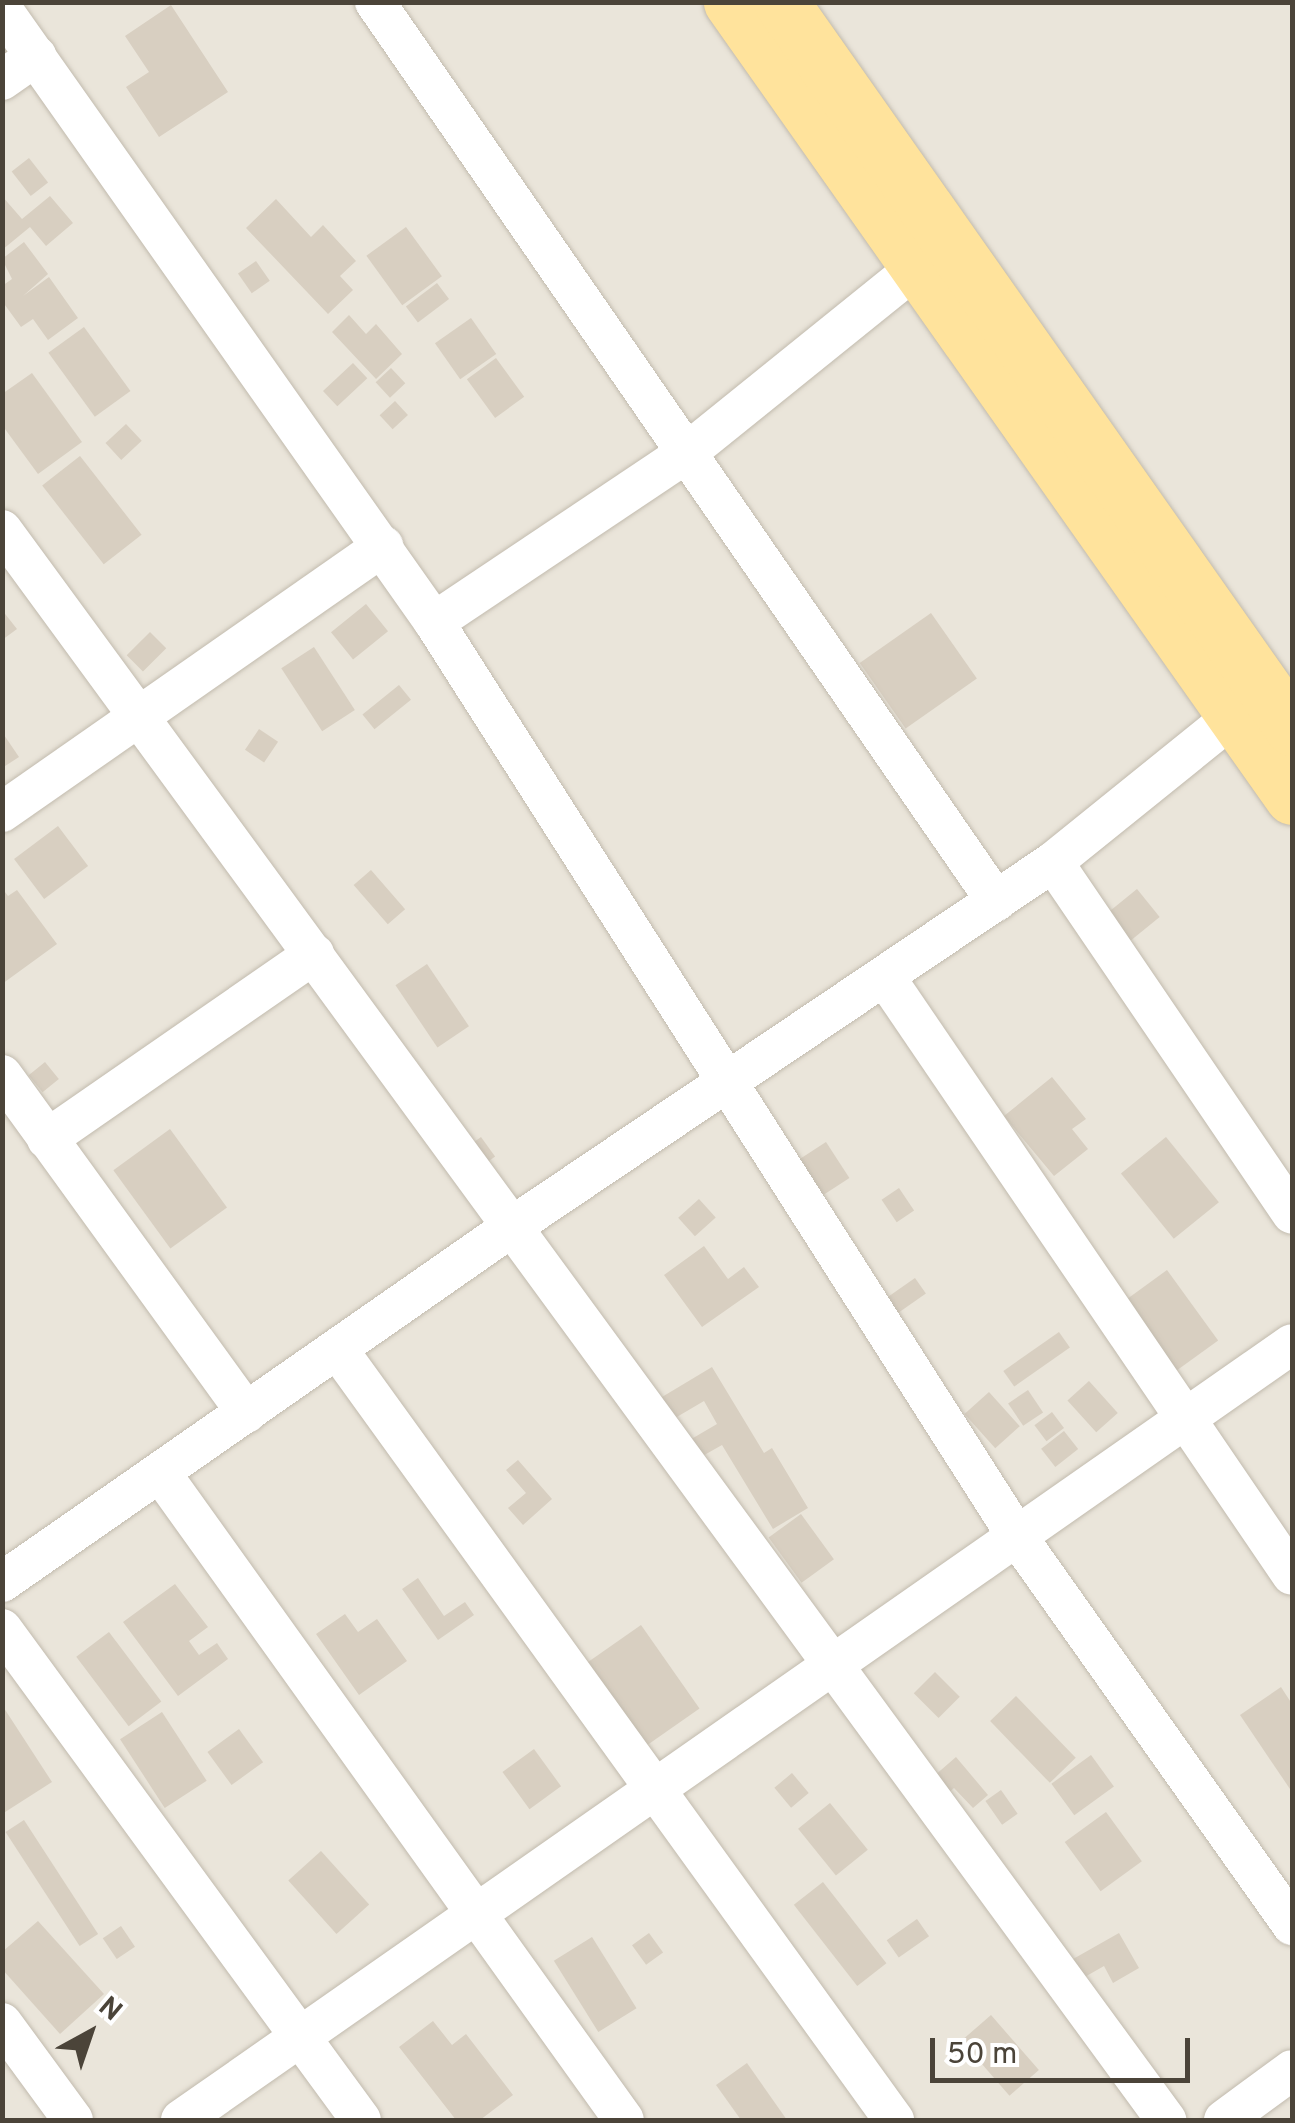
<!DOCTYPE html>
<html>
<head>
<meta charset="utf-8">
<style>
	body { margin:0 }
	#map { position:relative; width:1295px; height:2123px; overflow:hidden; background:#f6f3ec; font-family:Overpass,sans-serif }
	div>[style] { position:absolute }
	.residential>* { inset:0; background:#eae5da; transform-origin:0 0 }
	.building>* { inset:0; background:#d8cfc1; transform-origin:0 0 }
	.roads { filter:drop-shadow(0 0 2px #c2bbae) drop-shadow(0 0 2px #c2bbae) }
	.street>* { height:40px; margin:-20px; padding:0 20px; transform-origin:20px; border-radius:20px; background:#fff }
	.primary>* { height:55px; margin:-27.5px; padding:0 27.5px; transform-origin:27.5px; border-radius:27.5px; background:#ffe39c }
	span { translate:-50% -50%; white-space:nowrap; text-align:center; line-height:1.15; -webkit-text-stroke:10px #fff; paint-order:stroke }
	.frame { position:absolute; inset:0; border:5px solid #4b4439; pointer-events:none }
	.north { position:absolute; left:40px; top:1983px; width:100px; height:100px; -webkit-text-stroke:8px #fff; paint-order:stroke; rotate:40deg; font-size:28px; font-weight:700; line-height:40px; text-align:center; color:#4b4439 }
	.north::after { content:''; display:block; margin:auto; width:35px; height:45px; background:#4b4439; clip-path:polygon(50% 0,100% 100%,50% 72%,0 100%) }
	.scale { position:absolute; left:930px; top:2038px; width:260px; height:45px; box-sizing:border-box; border:5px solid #4b4439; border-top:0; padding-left:12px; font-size:30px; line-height:35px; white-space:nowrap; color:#4b4439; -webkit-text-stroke:8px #fff; paint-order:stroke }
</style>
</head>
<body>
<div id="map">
	<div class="residential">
		<div style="left:3px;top:3px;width:1289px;height:2117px"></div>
	</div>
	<div class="building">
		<div style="clip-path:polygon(171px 5px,228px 92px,159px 137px,126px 87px,149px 72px,125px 36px)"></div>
		<div style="left:29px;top:158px;width:31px;height:22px;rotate:52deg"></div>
		<div style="clip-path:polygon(2px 196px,22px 219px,50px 196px,73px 223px,46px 246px,30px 227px,2px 250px)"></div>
		<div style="clip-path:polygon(276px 199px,311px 237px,323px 225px,356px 261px,340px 276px,353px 290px,328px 314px,246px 228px)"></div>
		<div style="left:406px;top:227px;width:61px;height:49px;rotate:54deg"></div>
		<div style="clip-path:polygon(24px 242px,48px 274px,23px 296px,49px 277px,78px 318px,48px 340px,33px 319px,21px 327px,2px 301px,2px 286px,12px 279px,2px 259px)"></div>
		<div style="left:256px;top:261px;width:24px;height:22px;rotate:55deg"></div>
		<div style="left:437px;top:283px;width:20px;height:39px;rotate:53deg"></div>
		<div style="clip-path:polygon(349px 315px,366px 334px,376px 324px,402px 354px,376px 379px,332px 332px)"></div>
		<div style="left:471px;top:318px;width:44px;height:44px;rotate:55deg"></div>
		<div style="left:84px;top:327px;width:79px;height:44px;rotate:54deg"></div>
		<div style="left:496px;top:358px;width:48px;height:36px;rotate:54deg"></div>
		<div style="left:353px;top:363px;width:21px;height:41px;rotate:47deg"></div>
		<div style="left:391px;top:368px;width:21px;height:21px;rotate:47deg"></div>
		<div style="clip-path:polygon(32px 373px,82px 442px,38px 474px,2px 425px,2px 394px)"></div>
		<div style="left:395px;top:401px;width:19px;height:21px;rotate:47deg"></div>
		<div style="left:126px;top:424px;width:23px;height:28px;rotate:47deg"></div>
		<div style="left:80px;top:456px;width:100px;height:48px;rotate:52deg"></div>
		<div style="left:366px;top:604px;width:35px;height:45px;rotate:51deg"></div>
		<div style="clip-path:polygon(2px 610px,17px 629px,2px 640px)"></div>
		<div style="left:931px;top:613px;width:80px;height:87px;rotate:55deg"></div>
		<div style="left:150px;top:632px;width:23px;height:33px;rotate:45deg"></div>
		<div style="left:314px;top:647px;width:75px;height:39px;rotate:57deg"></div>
		<div style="left:399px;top:685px;width:19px;height:47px;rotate:51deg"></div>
		<div style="left:259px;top:729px;width:23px;height:25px;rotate:34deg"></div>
		<div style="clip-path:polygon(2px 732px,19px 757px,2px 768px)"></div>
		<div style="left:58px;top:826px;width:50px;height:55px;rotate:53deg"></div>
		<div style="left:371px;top:870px;width:52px;height:23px;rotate:49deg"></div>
		<div style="clip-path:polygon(2px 888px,8px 896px,17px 890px,57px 944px,2px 984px)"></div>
		<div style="left:1137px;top:889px;width:36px;height:38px;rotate:51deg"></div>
		<div style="left:427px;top:964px;width:75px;height:38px;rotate:56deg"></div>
		<div style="left:45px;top:1062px;width:22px;height:21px;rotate:51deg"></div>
		<div style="clip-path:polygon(1052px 1077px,1086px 1119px,1072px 1129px,1088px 1149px,1054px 1176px,1004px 1116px)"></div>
		<div style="left:170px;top:1129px;width:97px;height:70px;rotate:54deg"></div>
		<div style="left:481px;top:1137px;width:24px;height:20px;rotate:54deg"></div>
		<div style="left:1166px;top:1137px;width:84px;height:58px;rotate:51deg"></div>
		<div style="left:826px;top:1142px;width:43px;height:45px;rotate:57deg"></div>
		<div style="left:899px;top:1188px;width:27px;height:21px;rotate:56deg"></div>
		<div style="left:699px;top:1199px;width:25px;height:28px;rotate:48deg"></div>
		<div style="clip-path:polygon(704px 1246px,728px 1279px,744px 1267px,759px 1287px,702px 1327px,664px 1275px)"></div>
		<div style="left:1167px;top:1270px;width:87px;height:65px;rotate:54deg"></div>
		<div style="left:915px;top:1278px;width:19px;height:48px;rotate:55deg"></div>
		<div style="left:1059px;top:1332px;width:19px;height:68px;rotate:55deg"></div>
		<div style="clip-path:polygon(712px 1367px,764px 1453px,772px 1448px,808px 1508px,773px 1529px,722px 1445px,699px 1458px,688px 1441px,717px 1424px,704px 1401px,670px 1421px,657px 1400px)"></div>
		<div style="left:1089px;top:1381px;width:43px;height:29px;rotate:48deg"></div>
		<div style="left:1028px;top:1390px;width:27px;height:24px;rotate:56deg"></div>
		<div style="left:989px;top:1392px;width:46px;height:33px;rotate:48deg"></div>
		<div style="left:1052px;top:1412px;width:20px;height:22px;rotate:53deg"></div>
		<div style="left:1064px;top:1431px;width:23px;height:29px;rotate:52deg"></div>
		<div style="clip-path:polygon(518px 1460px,552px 1499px,523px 1525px,508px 1508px,526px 1493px,506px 1470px)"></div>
		<div style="left:801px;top:1514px;width:56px;height:40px;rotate:54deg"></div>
		<div style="clip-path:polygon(418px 1578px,444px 1616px,465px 1602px,474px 1615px,438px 1640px,402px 1589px)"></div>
		<div style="clip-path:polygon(175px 1584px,208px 1627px,189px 1641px,199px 1655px,217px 1643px,228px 1659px,178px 1696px,123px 1622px)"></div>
		<div style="clip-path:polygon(345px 1614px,358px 1632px,377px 1619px,407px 1661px,359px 1695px,316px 1634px)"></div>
		<div style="left:641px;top:1625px;width:102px;height:65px;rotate:55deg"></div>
		<div style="left:109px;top:1632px;width:87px;height:41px;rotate:53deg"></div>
		<div style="left:935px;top:1672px;width:35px;height:30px;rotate:45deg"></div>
		<div style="clip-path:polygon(1281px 1687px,1292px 1704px,1292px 1792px,1240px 1715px)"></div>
		<div style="left:1016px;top:1696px;width:86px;height:36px;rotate:46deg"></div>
		<div style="clip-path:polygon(2px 1705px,52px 1782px,2px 1814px)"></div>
		<div style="left:162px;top:1712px;width:82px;height:50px;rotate:57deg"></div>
		<div style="left:239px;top:1729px;width:41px;height:39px;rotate:54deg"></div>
		<div style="left:534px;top:1749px;width:46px;height:39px;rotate:54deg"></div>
		<div style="left:1091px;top:1755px;width:39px;height:49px;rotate:54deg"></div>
		<div style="clip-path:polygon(956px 1757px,988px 1795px,973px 1808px,954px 1788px,940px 1800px,926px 1783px)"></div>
		<div style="left:792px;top:1773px;width:26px;height:23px;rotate:50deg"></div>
		<div style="left:1001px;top:1790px;width:29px;height:19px;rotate:55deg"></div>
		<div style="left:830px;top:1803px;width:60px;height:41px;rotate:51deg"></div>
		<div style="left:1106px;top:1812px;width:61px;height:51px;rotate:54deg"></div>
		<div style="left:24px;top:1820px;width:136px;height:22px;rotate:57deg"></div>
		<div style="left:321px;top:1851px;width:72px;height:44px;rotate:48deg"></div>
		<div style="left:823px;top:1882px;width:103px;height:37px;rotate:52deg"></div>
		<div style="left:917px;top:1919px;width:21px;height:37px;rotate:55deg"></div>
		<div style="clip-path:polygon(38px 1921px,104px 1994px,60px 2034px,2px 1969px,2px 1952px)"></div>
		<div style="left:121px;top:1926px;width:25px;height:22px;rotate:56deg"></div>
		<div style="left:649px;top:1933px;width:24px;height:21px;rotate:54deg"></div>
		<div style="clip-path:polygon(1119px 1933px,1139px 1968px,1113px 1983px,1104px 1966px,1069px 1986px,1059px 1967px)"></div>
		<div style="left:592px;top:1937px;width:84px;height:45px;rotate:58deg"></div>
		<div style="left:991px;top:2015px;width:73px;height:39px;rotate:49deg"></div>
		<div style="clip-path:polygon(433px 2021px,452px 2045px,466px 2034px,513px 2095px,480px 2120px,456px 2120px,399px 2047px)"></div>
		<div style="clip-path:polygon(747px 2063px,787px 2120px,741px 2120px,716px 2085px)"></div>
	</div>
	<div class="roads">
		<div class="street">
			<div style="left:375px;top:2px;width:1093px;rotate:55.36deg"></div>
			<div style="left:2px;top:9px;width:750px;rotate:54.83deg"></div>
			<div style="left:434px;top:622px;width:1083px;rotate:57.48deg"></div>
			<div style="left:1016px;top:1535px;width:478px;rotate:54.7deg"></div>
			<div style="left:2px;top:80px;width:42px;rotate:-35.2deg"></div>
			<div style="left:2px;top:530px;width:1971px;rotate:53.79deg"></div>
			<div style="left:434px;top:622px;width:307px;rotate:-33.8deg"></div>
			<div style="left:689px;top:451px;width:294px;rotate:-38.9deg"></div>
			<div style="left:2px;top:812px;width:465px;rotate:-34.9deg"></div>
			<div style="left:1053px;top:862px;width:425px;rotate:55.8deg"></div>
			<div style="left:885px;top:977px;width:723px;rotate:55.76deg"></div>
			<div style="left:2px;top:1075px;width:417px;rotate:54.1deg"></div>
			<div style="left:47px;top:1139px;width:325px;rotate:-34.7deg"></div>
			<div style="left:338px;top:1350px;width:950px;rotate:54.17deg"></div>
			<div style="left:162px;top:1475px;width:793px;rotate:54.39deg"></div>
			<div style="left:2px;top:1582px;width:623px;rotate:-34.86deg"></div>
			<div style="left:513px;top:1226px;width:651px;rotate:-33.98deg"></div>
			<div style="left:1053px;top:862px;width:260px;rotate:-38.9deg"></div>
			<div style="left:2px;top:1629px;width:608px;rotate:53.83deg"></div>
			<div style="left:2px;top:2023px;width:120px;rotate:53.8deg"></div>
			<div style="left:181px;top:2120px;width:1355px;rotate:-34.93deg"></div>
			<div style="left:1224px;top:2120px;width:84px;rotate:-36.3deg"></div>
		</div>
		<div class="primary">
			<div style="left:731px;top:2px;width:973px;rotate:54.79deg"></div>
			<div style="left:781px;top:2px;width:888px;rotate:54.86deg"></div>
		</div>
	</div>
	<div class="frame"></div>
	<div class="north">N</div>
	<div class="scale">50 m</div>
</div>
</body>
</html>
